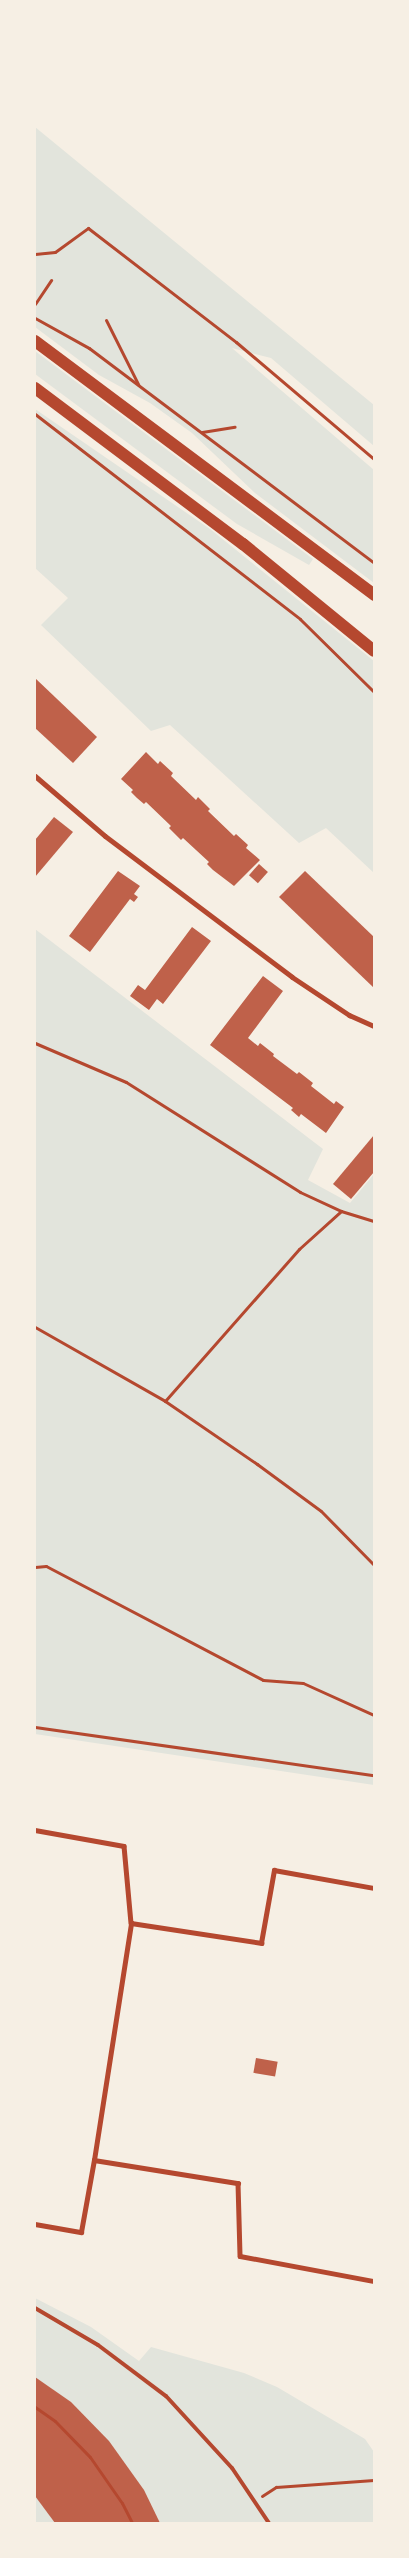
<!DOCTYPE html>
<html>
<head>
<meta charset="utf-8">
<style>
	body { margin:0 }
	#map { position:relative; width:409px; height:2558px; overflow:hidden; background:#f6efe4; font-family:Manrope,sans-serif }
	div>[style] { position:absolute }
	.green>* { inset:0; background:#e2e4dc }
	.building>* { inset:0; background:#bf614a; transform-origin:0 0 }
	.path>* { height:3px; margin:-1.5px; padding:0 1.5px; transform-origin:1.5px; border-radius:1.5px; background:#b5482f }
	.service>* { height:4px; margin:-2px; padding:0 2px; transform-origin:2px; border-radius:2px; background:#b5482f }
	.pedestrian>* { height:4.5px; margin:-2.25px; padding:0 2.25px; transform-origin:2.25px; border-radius:2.25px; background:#b5482f }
	.minor>* { height:5px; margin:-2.5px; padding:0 2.5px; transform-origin:2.5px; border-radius:2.5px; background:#b5482f }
	.primary>* { height:12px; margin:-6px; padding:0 6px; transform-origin:6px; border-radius:6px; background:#b5482f }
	span { translate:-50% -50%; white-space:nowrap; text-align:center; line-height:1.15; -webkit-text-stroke:4px #f6efe4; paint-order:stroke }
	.frame { position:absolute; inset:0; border:36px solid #f6efe4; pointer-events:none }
</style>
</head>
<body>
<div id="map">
	<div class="green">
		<div style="clip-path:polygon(35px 127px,374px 405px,374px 446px,271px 358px,232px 348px,374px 470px,374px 583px,255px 493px,192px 433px,150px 403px,99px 375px,35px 327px)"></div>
		<div style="clip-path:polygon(35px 351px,313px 559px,309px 565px,237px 524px,214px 507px,35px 374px)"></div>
		<div style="clip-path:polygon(35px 409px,210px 529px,374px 661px,374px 873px,326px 828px,299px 843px,170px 725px,151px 731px,41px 625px,68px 598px,35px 568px)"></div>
		<div style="clip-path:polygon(35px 929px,323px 1149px,308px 1180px,350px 1203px,374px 1174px,374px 1785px,35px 1734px)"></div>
		<div style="clip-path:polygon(35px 2298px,91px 2327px,139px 2361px,151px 2347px,244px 2373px,277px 2387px,365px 2439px,374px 2452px,374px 2523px,35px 2523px)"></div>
	</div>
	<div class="building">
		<div style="clip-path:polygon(35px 678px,97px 737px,73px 763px,35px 728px)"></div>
		<div style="clip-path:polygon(146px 752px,158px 764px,160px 761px,173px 773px,171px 776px,196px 800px,198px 797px,210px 809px,208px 811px,234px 836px,236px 834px,248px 845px,246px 848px,260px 860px,234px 886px,213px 870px,207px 864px,209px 862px,183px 838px,181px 840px,169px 828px,171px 826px,146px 802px,144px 804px,137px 798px,131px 792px,133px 790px,121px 779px)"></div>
		<div style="clip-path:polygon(54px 817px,73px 832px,35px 877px,35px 840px)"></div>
		<div style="left:259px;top:864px;width:12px;height:15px;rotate:42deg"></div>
		<div style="clip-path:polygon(118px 871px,140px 886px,134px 894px,138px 897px,134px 902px,130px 899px,90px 952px,69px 936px)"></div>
		<div style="clip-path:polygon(305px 871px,374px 937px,374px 988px,279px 897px)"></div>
		<div style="clip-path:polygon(192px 927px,211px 941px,163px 1004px,157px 999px,149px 1010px,130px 996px,138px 985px,145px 990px)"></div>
		<div style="clip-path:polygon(263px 976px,283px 991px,248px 1038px,258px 1046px,260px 1043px,274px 1054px,273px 1056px,297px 1074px,299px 1072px,313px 1083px,311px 1086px,334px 1104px,336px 1101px,344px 1107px,326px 1133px,301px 1114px,299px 1117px,291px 1110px,293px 1108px,210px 1045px)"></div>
		<div style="clip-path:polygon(374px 1135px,374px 1172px,351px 1199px,333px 1184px)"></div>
		<div style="left:256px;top:2058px;width:22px;height:15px;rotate:10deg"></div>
		<div style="clip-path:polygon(35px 2377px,71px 2402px,109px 2441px,144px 2490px,160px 2523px,55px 2523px,35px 2496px)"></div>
	</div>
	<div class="path">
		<div style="left:35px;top:254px;width:20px;rotate:-6deg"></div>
		<div style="left:55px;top:252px;width:41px;rotate:-36deg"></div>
		<div style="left:88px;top:228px;width:187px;rotate:37.6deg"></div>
		<div style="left:236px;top:342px;width:181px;rotate:40.3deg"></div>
		<div style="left:35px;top:304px;width:29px;rotate:-56deg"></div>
		<div style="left:35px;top:318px;width:62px;rotate:29.1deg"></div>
		<div style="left:89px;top:348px;width:357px;rotate:37deg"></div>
		<div style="left:106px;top:320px;width:72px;rotate:63.4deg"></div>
		<div style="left:35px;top:414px;width:335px;rotate:37.7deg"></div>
		<div style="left:300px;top:619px;width:104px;rotate:44.6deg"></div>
		<div style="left:202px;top:432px;width:33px;rotate:-9deg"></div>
		<div style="left:35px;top:1043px;width:99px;rotate:23.2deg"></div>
		<div style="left:126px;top:1082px;width:206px;rotate:32.3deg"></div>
		<div style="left:300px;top:1192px;width:45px;rotate:24.9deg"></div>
		<div style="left:341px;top:1211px;width:34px;rotate:17deg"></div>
		<div style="left:35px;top:1327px;width:150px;rotate:29.6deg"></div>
		<div style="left:165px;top:1401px;width:112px;rotate:34.4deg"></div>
		<div style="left:257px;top:1464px;width:79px;rotate:36.3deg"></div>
		<div style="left:321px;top:1511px;width:76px;rotate:45.5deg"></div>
		<div style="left:165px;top:1401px;width:203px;rotate:-48.6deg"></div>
		<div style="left:299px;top:1249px;width:57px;rotate:-42.1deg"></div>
		<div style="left:35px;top:1567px;width:11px;rotate:-5deg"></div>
		<div style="left:46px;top:1566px;width:245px;rotate:27.7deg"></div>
		<div style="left:263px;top:1680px;width:40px;rotate:4.3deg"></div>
		<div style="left:303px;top:1683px;width:78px;rotate:24.3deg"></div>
		<div style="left:35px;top:1727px;width:342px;rotate:8.1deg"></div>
		<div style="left:35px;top:2407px;width:24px;rotate:35deg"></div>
		<div style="left:55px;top:2421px;width:50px;rotate:45.8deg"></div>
		<div style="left:90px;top:2457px;width:56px;rotate:55.2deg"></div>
		<div style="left:122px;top:2503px;width:22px;rotate:63deg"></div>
		<div style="left:262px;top:2496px;width:17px;rotate:-33deg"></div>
		<div style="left:276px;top:2487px;width:98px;rotate:-4.1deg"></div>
	</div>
	<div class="service">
		<div style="left:35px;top:2308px;width:73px;rotate:30.4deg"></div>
		<div style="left:98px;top:2345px;width:85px;rotate:36.9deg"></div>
		<div style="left:166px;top:2396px;width:98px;rotate:47.5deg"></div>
		<div style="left:232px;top:2468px;width:66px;rotate:56.1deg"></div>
	</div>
	<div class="pedestrian">
		<div style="left:35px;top:1830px;width:90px;rotate:10.2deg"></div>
		<div style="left:124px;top:1846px;width:77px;rotate:84.8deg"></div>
		<div style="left:131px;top:1923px;width:132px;rotate:8.7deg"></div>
		<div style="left:261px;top:1943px;width:74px;rotate:-79.9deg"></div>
		<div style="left:274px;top:1870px;width:102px;rotate:10.2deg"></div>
		<div style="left:94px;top:2160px;width:240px;rotate:-81.1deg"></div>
		<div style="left:35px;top:2224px;width:47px;rotate:9.9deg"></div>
		<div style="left:81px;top:2232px;width:73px;rotate:-79.8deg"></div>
		<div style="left:94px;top:2160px;width:146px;rotate:9.1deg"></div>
		<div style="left:238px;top:2183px;width:73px;rotate:88.4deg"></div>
		<div style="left:240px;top:2256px;width:136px;rotate:10.6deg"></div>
	</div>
	<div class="minor">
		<div style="left:35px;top:776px;width:92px;rotate:40.6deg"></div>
		<div style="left:105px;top:836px;width:234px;rotate:37deg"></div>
		<div style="left:292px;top:977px;width:69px;rotate:33.7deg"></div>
		<div style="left:349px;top:1015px;width:27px;rotate:24deg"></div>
	</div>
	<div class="primary">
		<div style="left:35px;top:341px;width:424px;rotate:36.8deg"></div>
		<div style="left:35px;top:388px;width:260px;rotate:36.9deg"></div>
		<div style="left:243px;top:544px;width:169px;rotate:39.2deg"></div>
	</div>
	<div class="frame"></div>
</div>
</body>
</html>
